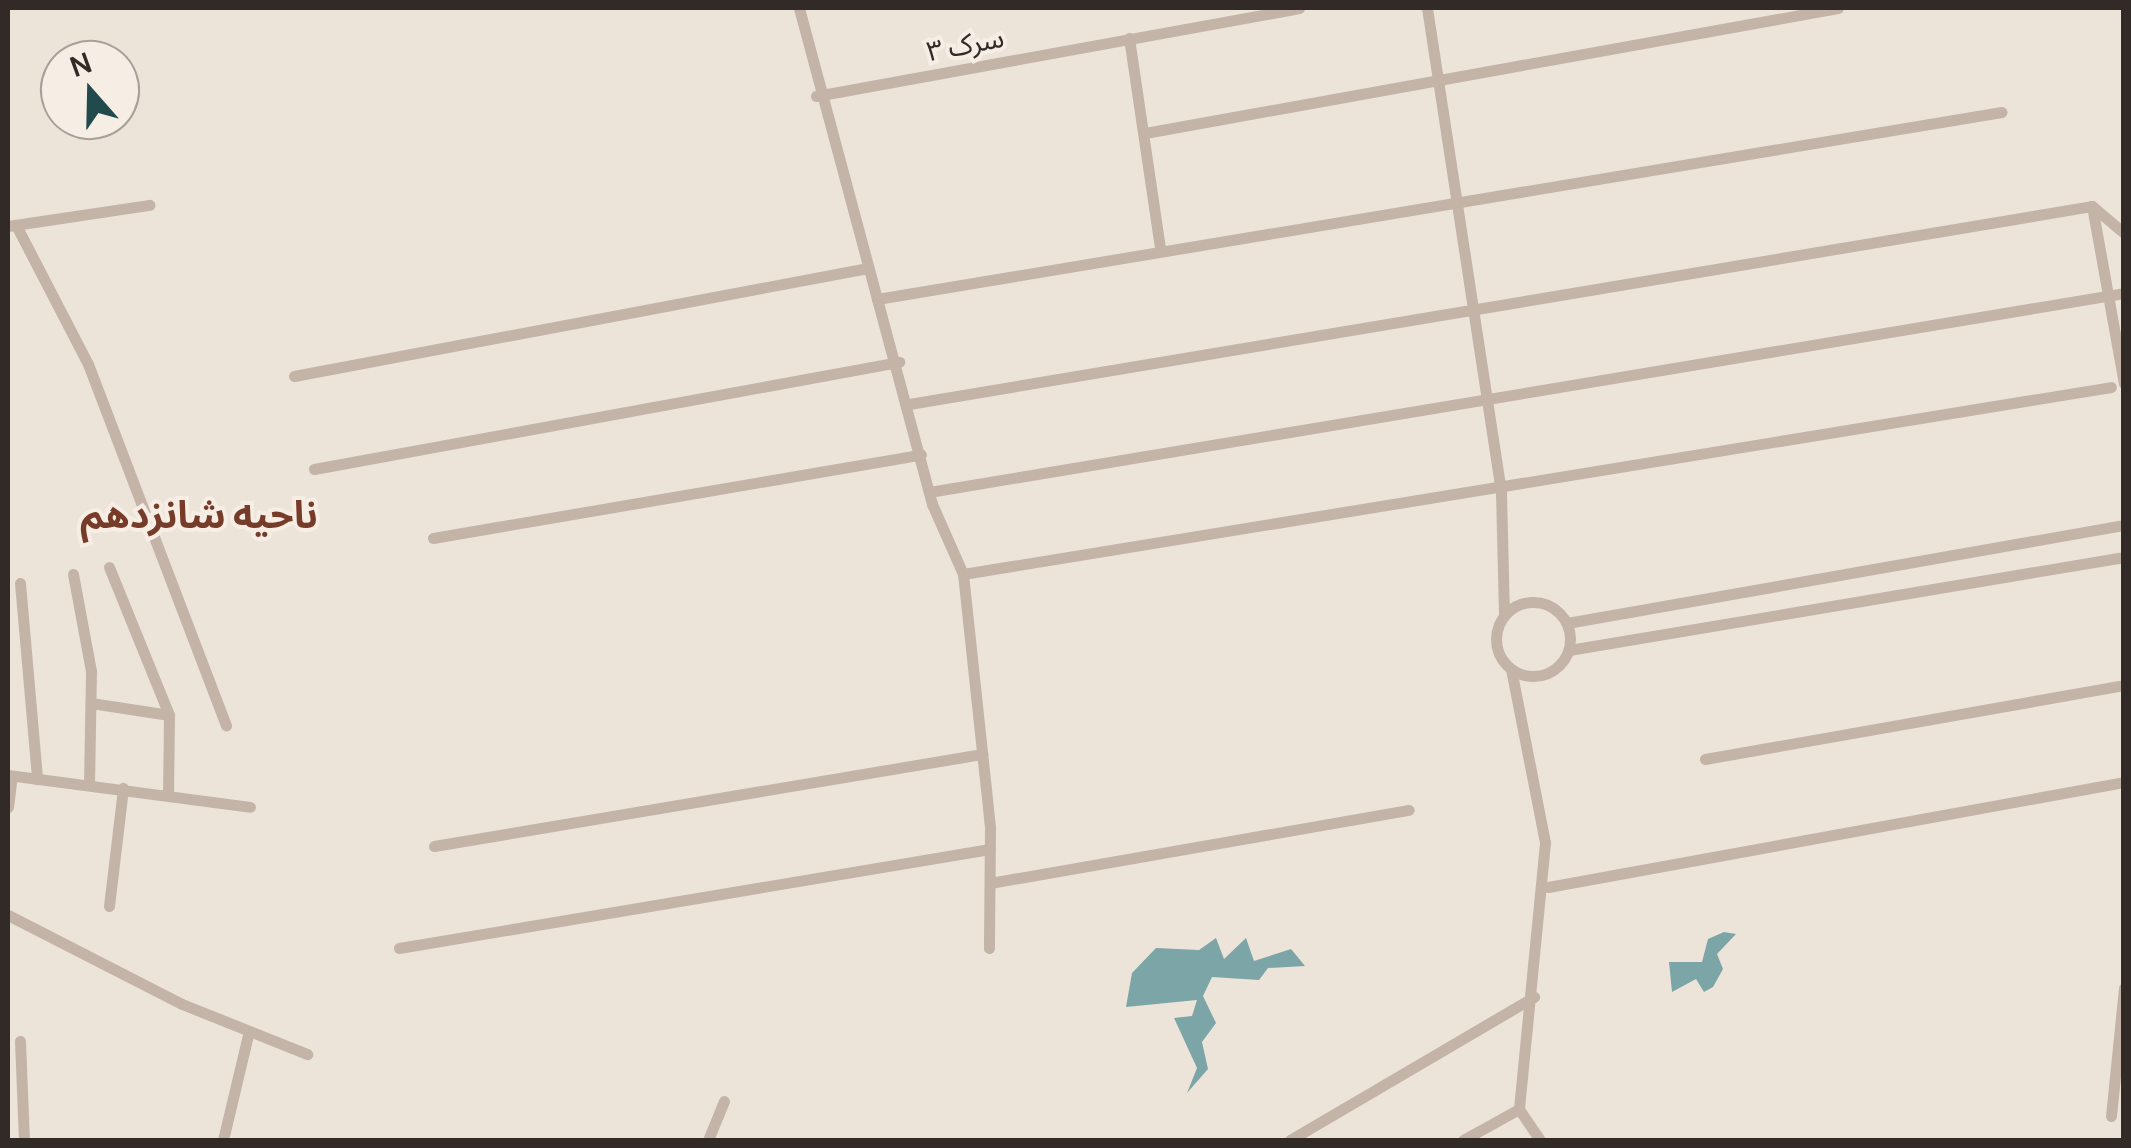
<!DOCTYPE html>
<html>
<head>
<meta charset="utf-8">
<style>
	body { margin:0 }
	#map { position:relative; width:2131px; height:1148px; overflow:hidden; background:#ede4d9; font-family:Manrope,"Noto Sans Arabic",sans-serif }
	div>[style] { position:absolute }
	.water>* { inset:0; background:#7ca5a7 }
	.street>* { height:11px; margin:-5.5px; padding:0 5.5px; transform-origin:5.5px; border-radius:5.5px; background:#c4b4a7 }
	.street>.ring { margin:-5.5px; padding:0; box-sizing:content-box; background:none; border:11px solid #c4b4a7; border-radius:50% }
	span { translate:-50% -50%; white-space:nowrap; text-align:center; line-height:1.15; -webkit-text-stroke:8px #f6eee5; paint-order:stroke }
	.street-label { font-size:28px; color:#312a26 }
	.district-label { font-size:38px; color:#763c29; font-weight:700 }
	.frame { position:absolute; inset:0; border:10px solid #312a26; pointer-events:none }
	.north { position:absolute; left:40px; top:40px; width:100px; height:100px; box-sizing:border-box; background:#f6eee5; border:2px solid #a7a099; border-radius:50%; rotate:340deg; font-size:28px; font-weight:700; line-height:40px; text-align:center; color:#312a26 }
	.north::after { content:''; display:block; margin:auto; width:35px; height:45px; background:#214a4d; clip-path:polygon(50% 0,100% 100%,50% 72%,0 100%) }
</style>
</head>
<body>
<div id="map">
	<div class="water">
		<div style="clip-path:polygon(1724px 932px,1736px 934px,1717px 954px,1723px 969px,1713px 987px,1704px 992px,1696px 979px,1672px 992px,1669px 962px,1702px 962px,1708px 939px)"></div>
		<div style="clip-path:polygon(1246px 938px,1254px 961px,1291px 949px,1305px 966px,1268px 968px,1259px 980px,1212px 977px,1203px 996px,1216px 1023px,1202px 1042px,1208px 1069px,1187px 1093px,1197px 1068px,1174px 1018px,1192px 1016px,1197px 1000px,1126px 1007px,1132px 973px,1156px 948px,1199px 950px,1216px 938px,1224px 959px)"></div>
	</div>
	<div class="street">
		<div style="left:799px;top:8px;width:514px;rotate:74.99deg"></div>
		<div style="left:932px;top:504px;width:77px;rotate:66.1deg"></div>
		<div style="left:963px;top:574px;width:255px;rotate:83.9deg"></div>
		<div style="left:990px;top:828px;width:120px;rotate:90.5deg"></div>
		<div style="left:1427px;top:8px;width:490px;rotate:81.3deg"></div>
		<div style="left:1501px;top:492px;width:122px;rotate:88.6deg"></div>
		<div style="left:1129px;top:38px;width:212px;rotate:81.6deg"></div>
		<div style="left:816px;top:96px;width:491px;rotate:-10.3deg"></div>
		<div style="left:1145px;top:133px;width:704px;rotate:-10.22deg"></div>
		<div style="left:2092px;top:206px;width:180px;rotate:79.8deg"></div>
		<div style="left:2092px;top:206px;width:42px;rotate:40.2deg"></div>
		<div style="left:8px;top:226px;width:143px;rotate:-8.5deg"></div>
		<div style="left:18px;top:229px;width:152px;rotate:62.6deg"></div>
		<div style="left:88px;top:364px;width:387px;rotate:69.1deg"></div>
		<div style="left:877px;top:299px;width:1140px;rotate:-9.44deg"></div>
		<div style="left:294px;top:376px;width:584px;rotate:-10.66deg"></div>
		<div style="left:909px;top:404px;width:1199px;rotate:-9.5deg"></div>
		<div style="left:314px;top:469px;width:595px;rotate:-10.37deg"></div>
		<div style="left:929px;top:492px;width:1211px;rotate:-9.45deg"></div>
		<div style="left:433px;top:538px;width:495px;rotate:-9.7deg"></div>
		<div style="left:109px;top:567px;width:160px;rotate:67.9deg"></div>
		<div style="left:73px;top:574px;width:99px;rotate:79.5deg"></div>
		<div style="left:91px;top:671px;width:111px;rotate:91deg"></div>
		<div style="left:963px;top:574px;width:1163px;rotate:-9.25deg"></div>
		<div style="left:20px;top:583px;width:197px;rotate:85deg"></div>
		<div class="ring" style="left:1496px;top:602px;width:63px;height:63px"></div>
		<div style="left:1567px;top:623px;width:566px;rotate:-9.98deg"></div>
		<div style="left:1569px;top:650px;width:563px;rotate:-9.51deg"></div>
		<div style="left:1511px;top:669px;width:177px;rotate:78.9deg"></div>
		<div style="left:1545px;top:843px;width:267px;rotate:95.6deg"></div>
		<div style="left:1519px;top:1109px;width:37px;rotate:56deg"></div>
		<div style="left:91px;top:703px;width:79px;rotate:8.7deg"></div>
		<div style="left:169px;top:715px;width:80px;rotate:90.7deg"></div>
		<div style="left:1705px;top:759px;width:425px;rotate:-10deg"></div>
		<div style="left:8px;top:775px;width:244px;rotate:7.5deg"></div>
		<div style="left:8px;top:807px;width:31px;rotate:-83deg"></div>
		<div style="left:434px;top:846px;width:556px;rotate:-9.53deg"></div>
		<div style="left:990px;top:883px;width:425px;rotate:-9.9deg"></div>
		<div style="left:1548px;top:887px;width:585px;rotate:-10.33deg"></div>
		<div style="left:109px;top:906px;width:119px;rotate:-83.2deg"></div>
		<div style="left:8px;top:915px;width:195px;rotate:27.1deg"></div>
		<div style="left:182px;top:1004px;width:135px;rotate:21.8deg"></div>
		<div style="left:399px;top:948px;width:599px;rotate:-9.51deg"></div>
		<div style="left:20px;top:1041px;width:99px;rotate:87.7deg"></div>
		<div style="left:2111px;top:1116px;width:129px;rotate:-84.2deg"></div>
		<div style="left:223px;top:1140px;width:112px;rotate:-76.6deg"></div>
		<div style="left:708px;top:1140px;width:42px;rotate:-67.7deg"></div>
		<div style="left:1290px;top:1140px;width:283px;rotate:-30.4deg"></div>
		<div style="left:1463px;top:1140px;width:64px;rotate:-29deg"></div>
	</div>
	<div class="street-label">
		<span style="left:965px;top:43px;rotate:-11deg">سرک ۳</span>
	</div>
	<div class="district-label">
		<span style="left:199px;top:514px">ناحیه شانزدهم</span>
	</div>
	<div class="frame"></div>
	<div class="north">N</div>
</div>
</body>
</html>
